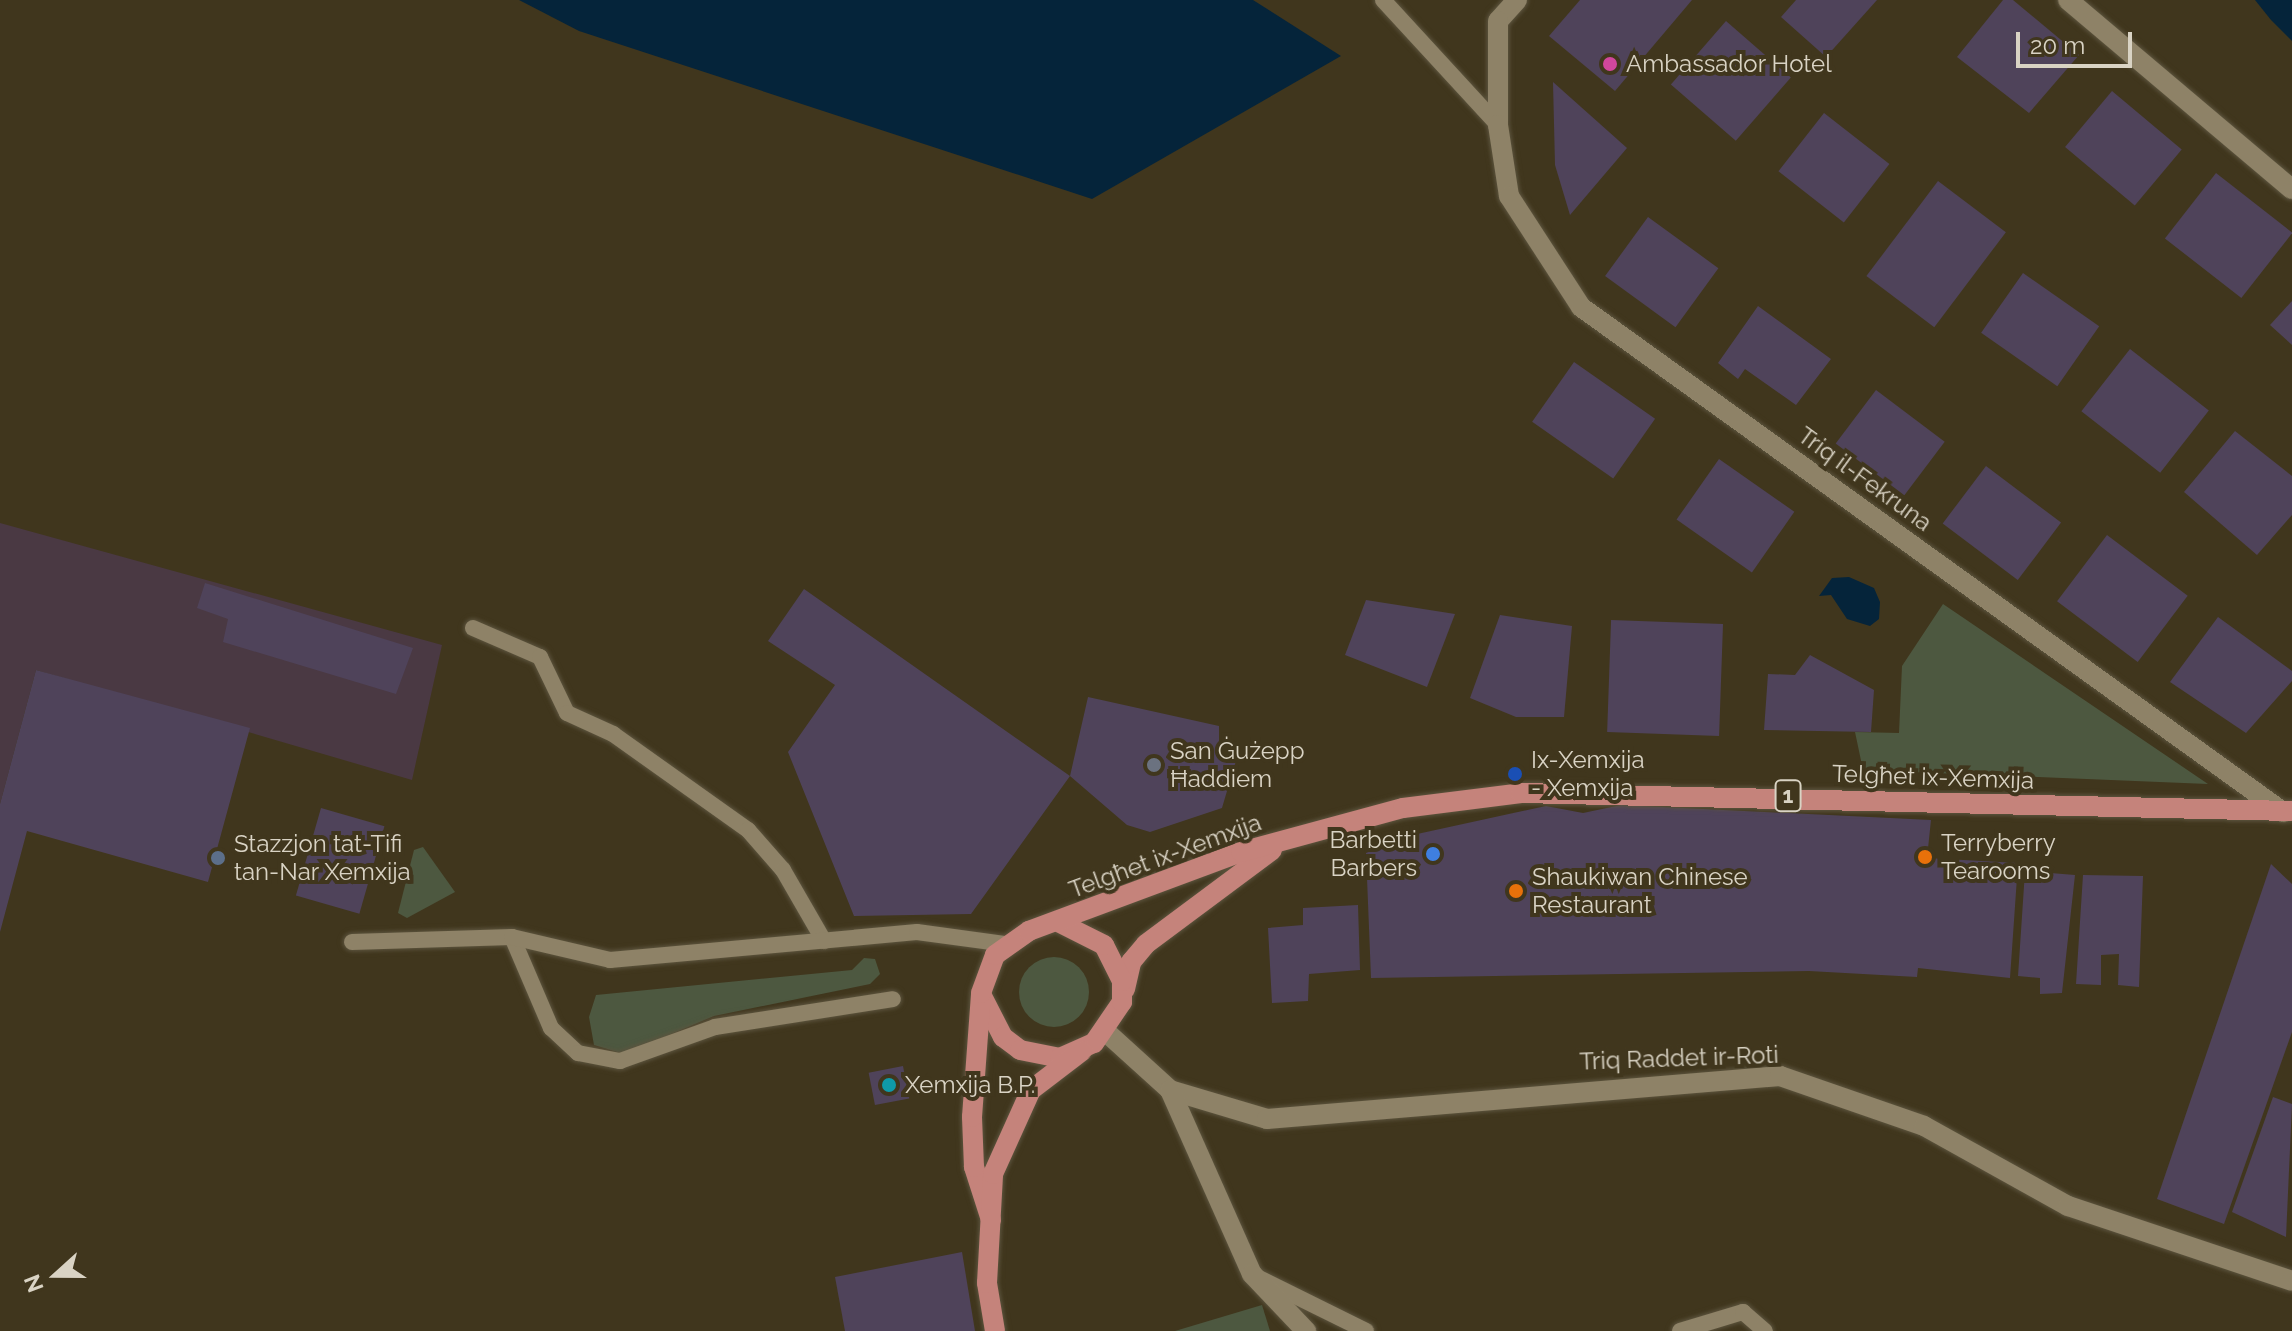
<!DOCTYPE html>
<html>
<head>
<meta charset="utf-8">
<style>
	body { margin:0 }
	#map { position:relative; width:2292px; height:1331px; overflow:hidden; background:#40361d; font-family:Raleway,sans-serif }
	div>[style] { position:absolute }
	.industrial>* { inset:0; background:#4a3943 }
	.green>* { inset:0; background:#4d5840 }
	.round { border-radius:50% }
	.water>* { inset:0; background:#05243a }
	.building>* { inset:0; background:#4f435a; transform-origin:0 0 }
	.roads { filter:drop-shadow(0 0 2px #5c543e) drop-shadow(0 0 2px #5c543e) }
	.lane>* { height:16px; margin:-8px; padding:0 8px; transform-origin:8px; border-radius:8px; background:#8e8267 }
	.street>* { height:20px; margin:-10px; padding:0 10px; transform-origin:10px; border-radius:10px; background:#8e8267 }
	.primary>* { height:20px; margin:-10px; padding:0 10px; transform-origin:10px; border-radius:10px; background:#c5837b }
	.dots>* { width:22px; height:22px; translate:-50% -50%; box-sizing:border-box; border:4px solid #40361d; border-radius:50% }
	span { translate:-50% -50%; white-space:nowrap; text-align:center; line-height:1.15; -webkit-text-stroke:8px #40361d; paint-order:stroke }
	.shield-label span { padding:2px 6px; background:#40361d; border:2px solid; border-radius:6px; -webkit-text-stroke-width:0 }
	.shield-label { font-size:22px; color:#d9d3c4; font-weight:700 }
	.poi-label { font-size:24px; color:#d9d3c4 }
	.left { translate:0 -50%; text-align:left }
	.right { translate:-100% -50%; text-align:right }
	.street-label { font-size:24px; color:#d9d3c4 }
	.north { position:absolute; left:16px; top:1235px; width:80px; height:80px; -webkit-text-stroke:6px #40361d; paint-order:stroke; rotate:249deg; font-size:22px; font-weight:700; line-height:32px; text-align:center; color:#d9d3c4 }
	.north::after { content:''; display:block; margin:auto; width:28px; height:36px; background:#d9d3c4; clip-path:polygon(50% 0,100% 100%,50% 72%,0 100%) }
	.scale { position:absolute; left:2016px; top:32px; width:116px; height:36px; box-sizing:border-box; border:4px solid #d9d3c4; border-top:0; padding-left:10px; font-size:24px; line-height:28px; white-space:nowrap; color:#d9d3c4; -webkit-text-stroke:6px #40361d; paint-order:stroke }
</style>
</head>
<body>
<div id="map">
	<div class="industrial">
		<div style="clip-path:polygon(0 523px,442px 645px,412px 780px,36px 670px,0 804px)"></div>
	</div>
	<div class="green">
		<div style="clip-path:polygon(1943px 604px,2208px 784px,1863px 770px,1855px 732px,1899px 733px,1902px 666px)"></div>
		<div style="clip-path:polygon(423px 847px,455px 892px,407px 918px,398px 913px,414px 850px)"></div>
		<div class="round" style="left:1019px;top:957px;width:70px;height:70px"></div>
		<div style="clip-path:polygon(864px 958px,875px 959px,880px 974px,870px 984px,714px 1016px,624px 1054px,594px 1045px,589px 1017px,596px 995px,852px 970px)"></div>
		<div style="clip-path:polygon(1262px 1305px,1270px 1331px,1175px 1331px)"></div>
	</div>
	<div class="water">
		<div style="clip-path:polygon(519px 0,1253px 0,1341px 56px,1092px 199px,579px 31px)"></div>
		<div style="clip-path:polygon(2255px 0,2292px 0,2292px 41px,2271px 20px)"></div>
		<div style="clip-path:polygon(1849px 577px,1874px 588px,1880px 602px,1879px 619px,1870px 626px,1847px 619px,1831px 595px,1819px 596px,1832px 578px)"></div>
	</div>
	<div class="building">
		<div style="clip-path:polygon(1580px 0,1692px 0,1615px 91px,1549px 36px)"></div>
		<div style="clip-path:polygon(1796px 0,1877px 0,1826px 57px,1781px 17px)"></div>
		<div style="clip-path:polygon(2003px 0,2013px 0,2079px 55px,2029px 113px,1957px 57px)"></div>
		<div style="left:1726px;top:21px;width:86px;height:84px;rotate:41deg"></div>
		<div style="clip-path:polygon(1553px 82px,1627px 148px,1570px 215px,1555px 165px)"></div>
		<div style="left:2112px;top:91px;width:91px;height:73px;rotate:40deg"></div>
		<div style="left:1824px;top:113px;width:83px;height:74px;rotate:38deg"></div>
		<div style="left:2216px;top:173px;width:97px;height:83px;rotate:38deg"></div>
		<div style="left:1938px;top:181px;width:85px;height:119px;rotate:37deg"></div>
		<div style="left:1648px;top:217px;width:87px;height:73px;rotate:36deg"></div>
		<div style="left:2023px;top:273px;width:93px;height:73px;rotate:35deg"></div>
		<div style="clip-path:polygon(2292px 301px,2292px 345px,2270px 325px)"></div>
		<div style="clip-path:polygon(1758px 306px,1831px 359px,1796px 405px,1745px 369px,1738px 379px,1718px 363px)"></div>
		<div style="left:2130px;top:349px;width:100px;height:79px;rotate:38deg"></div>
		<div style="left:1574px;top:362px;width:99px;height:73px;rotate:35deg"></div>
		<div style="left:1876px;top:390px;width:86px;height:67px;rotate:37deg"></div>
		<div style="clip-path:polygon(2235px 431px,2292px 476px,2292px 515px,2257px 555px,2184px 492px)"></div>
		<div style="left:1719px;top:459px;width:92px;height:74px;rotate:35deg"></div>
		<div style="left:1986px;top:466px;width:94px;height:72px;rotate:37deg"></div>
		<div style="left:2107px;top:535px;width:101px;height:83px;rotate:37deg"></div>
		<div style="clip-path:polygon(205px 583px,413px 648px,396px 694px,223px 642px,228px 619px,197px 608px)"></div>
		<div style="clip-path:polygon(804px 589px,1070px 776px,1088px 697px,1219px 726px,1219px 749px,1238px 754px,1222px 808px,1150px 832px,1127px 825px,1070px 776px,971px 914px,854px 916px,788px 752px,835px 685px,768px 641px)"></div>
		<div style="clip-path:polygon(1366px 600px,1455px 614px,1427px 687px,1345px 655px)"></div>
		<div style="clip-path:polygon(1500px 615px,1572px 626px,1564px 717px,1516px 717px,1470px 698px)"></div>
		<div style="clip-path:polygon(2218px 617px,2292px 671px,2292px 681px,2246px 733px,2170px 682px)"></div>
		<div style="left:1723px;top:624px;width:112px;height:112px;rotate:92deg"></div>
		<div style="clip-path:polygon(1810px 655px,1874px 690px,1871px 732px,1764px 730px,1768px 674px,1795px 675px)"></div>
		<div style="clip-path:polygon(36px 670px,250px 728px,208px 882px,27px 831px,0 932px,0 804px)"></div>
		<div style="clip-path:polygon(1621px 805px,1931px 820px,1927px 858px,2018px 863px,2010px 978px,1918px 968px,1917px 977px,1809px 971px,1371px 978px,1366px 853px,1408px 836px,1546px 806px,1583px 813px)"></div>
		<div style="left:321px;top:808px;width:66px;height:91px;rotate:16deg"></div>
		<div style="clip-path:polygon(2271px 864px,2292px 884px,2292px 1032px,2224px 1224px,2157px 1199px)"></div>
		<div style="clip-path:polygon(2025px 871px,2075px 875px,2062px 993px,2040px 994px,2040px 978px,2018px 976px)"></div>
		<div style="clip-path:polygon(2083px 875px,2143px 876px,2139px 987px,2118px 985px,2119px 954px,2101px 955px,2101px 985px,2076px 984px)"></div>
		<div style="clip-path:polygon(1358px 905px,1360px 970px,1309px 974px,1308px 1001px,1272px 1003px,1268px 928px,1303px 925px,1303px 908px)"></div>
		<div style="left:903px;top:1066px;width:33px;height:35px;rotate:79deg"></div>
		<div style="clip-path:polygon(2273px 1097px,2292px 1104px,2286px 1237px,2232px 1212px)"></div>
		<div style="clip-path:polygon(962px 1252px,975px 1331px,845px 1331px,835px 1277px)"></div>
	</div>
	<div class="roads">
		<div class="lane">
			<div style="left:1383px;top:0;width:170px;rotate:47.4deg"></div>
			<div style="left:473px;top:628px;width:73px;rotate:23.4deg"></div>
			<div style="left:540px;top:657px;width:62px;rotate:64.3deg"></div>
			<div style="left:567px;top:713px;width:51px;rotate:24.5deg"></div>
			<div style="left:613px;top:734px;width:166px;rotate:35.4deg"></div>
			<div style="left:748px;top:830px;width:53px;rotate:48.8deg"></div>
			<div style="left:783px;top:870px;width:82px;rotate:60deg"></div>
			<div style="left:512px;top:937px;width:99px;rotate:66.8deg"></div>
			<div style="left:551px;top:1028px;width:37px;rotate:43deg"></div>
			<div style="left:578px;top:1053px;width:43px;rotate:10.8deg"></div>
			<div style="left:620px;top:1061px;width:101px;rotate:-19.7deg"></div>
			<div style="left:715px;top:1027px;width:180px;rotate:-8.9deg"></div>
			<div style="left:352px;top:942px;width:160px;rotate:-1.8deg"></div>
			<div style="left:512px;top:937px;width:101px;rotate:13.2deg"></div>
			<div style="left:610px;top:960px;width:308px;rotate:-5.2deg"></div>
			<div style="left:917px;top:932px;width:90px;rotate:7.7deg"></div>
			<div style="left:1261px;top:1279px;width:117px;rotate:26.3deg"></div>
			<div style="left:1680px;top:1331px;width:66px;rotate:-16.8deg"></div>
			<div style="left:1743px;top:1312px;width:29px;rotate:41deg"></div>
		</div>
		<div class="street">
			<div style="left:1517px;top:0;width:28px;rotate:132deg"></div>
			<div style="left:1498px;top:21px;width:104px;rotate:90deg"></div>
			<div style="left:1498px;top:125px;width:72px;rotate:81.2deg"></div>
			<div style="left:1509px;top:196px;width:132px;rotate:57deg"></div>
			<div style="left:1581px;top:307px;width:865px;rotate:35.73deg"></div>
			<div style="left:2068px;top:0;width:293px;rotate:40.2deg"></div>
			<div style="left:1105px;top:1031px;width:88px;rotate:42.2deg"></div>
			<div style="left:1170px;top:1090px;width:101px;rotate:16.6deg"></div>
			<div style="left:1267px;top:1119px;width:515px;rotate:-4.79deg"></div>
			<div style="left:1780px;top:1076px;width:152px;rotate:19.1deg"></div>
			<div style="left:1924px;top:1126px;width:165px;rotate:29.1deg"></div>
			<div style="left:2068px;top:1206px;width:236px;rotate:18.5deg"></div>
			<div style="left:1170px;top:1090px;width:201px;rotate:66deg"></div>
			<div style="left:1252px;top:1274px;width:79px;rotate:46.5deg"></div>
		</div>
		<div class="primary">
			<div style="left:1125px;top:989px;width:28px;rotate:-77deg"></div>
			<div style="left:1131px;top:962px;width:23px;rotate:-50deg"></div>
			<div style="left:1146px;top:944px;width:157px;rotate:-36.7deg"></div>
			<div style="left:982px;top:996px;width:46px;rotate:62.9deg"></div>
			<div style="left:1003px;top:1037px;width:21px;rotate:37deg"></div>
			<div style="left:1020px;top:1050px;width:41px;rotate:11.3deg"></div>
			<div style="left:1060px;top:1058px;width:37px;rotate:-24deg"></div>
			<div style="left:1094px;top:1043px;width:50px;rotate:-55.7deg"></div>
			<div style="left:1122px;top:1002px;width:21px;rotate:-90deg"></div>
			<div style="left:1122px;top:981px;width:40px;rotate:-116.6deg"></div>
			<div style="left:1104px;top:945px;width:51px;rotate:-153.4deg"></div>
			<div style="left:991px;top:1220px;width:56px;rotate:-107.8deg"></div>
			<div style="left:974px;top:1167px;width:50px;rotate:-92.3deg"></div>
			<div style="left:972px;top:1117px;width:124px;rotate:-85.8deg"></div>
			<div style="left:981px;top:993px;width:40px;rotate:-69.8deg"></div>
			<div style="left:995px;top:955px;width:42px;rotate:-35.2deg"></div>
			<div style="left:1029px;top:931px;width:226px;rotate:-20.4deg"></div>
			<div style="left:1241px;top:852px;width:168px;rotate:-15.2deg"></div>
			<div style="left:1403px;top:808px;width:119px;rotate:-7.2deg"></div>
			<div style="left:1521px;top:793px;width:771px;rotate:1.34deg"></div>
			<div style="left:995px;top:1331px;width:49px;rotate:-99.5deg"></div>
			<div style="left:987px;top:1283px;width:109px;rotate:-86.8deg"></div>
			<div style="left:993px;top:1174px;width:92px;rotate:-65.7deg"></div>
			<div style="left:1031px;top:1090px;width:64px;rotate:-37.4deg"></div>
		</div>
	</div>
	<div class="dots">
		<div style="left:1610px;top:64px;background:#d1479c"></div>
		<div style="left:1154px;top:765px;background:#6b7280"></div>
		<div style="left:1515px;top:774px;background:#1a4fb4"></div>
		<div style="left:1433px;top:854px;background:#3f7fe0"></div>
		<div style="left:1925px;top:857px;background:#e8710a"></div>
		<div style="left:218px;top:858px;background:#5c6f8a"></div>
		<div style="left:1516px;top:891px;background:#e8710a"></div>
		<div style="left:889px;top:1085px;background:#0f9aa8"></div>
	</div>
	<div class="shield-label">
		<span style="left:1788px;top:796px">1</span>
	</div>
	<div class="poi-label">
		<span class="left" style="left:1626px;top:64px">Ambassador Hotel</span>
		<span class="left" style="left:1170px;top:765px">San Ġużepp<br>Ħaddiem</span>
		<span class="left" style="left:1531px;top:774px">Ix-Xemxija<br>- Xemxija</span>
		<span class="right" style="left:1417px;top:854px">Barbetti<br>Barbers</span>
		<span class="left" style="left:1941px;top:857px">Terryberry<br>Tearooms</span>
		<span class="left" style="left:234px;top:858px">Stazzjon tat-Tifi<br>tan-Nar Xemxija</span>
		<span class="left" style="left:1532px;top:891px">Shaukiwan Chinese<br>Restaurant</span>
		<span class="left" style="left:905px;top:1085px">Xemxija B.P.</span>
	</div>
	<div class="street-label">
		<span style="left:1865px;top:479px;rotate:36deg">Triq il-Fekruna</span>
		<span style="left:1933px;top:777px;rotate:2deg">Telgħet ix-Xemxija</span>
		<span style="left:1165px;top:856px;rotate:-20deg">Telgħet ix-Xemxija</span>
		<span style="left:1679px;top:1058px;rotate:-2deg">Triq Raddet ir-Roti</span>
	</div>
	<div class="north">N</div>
	<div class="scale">20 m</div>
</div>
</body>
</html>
